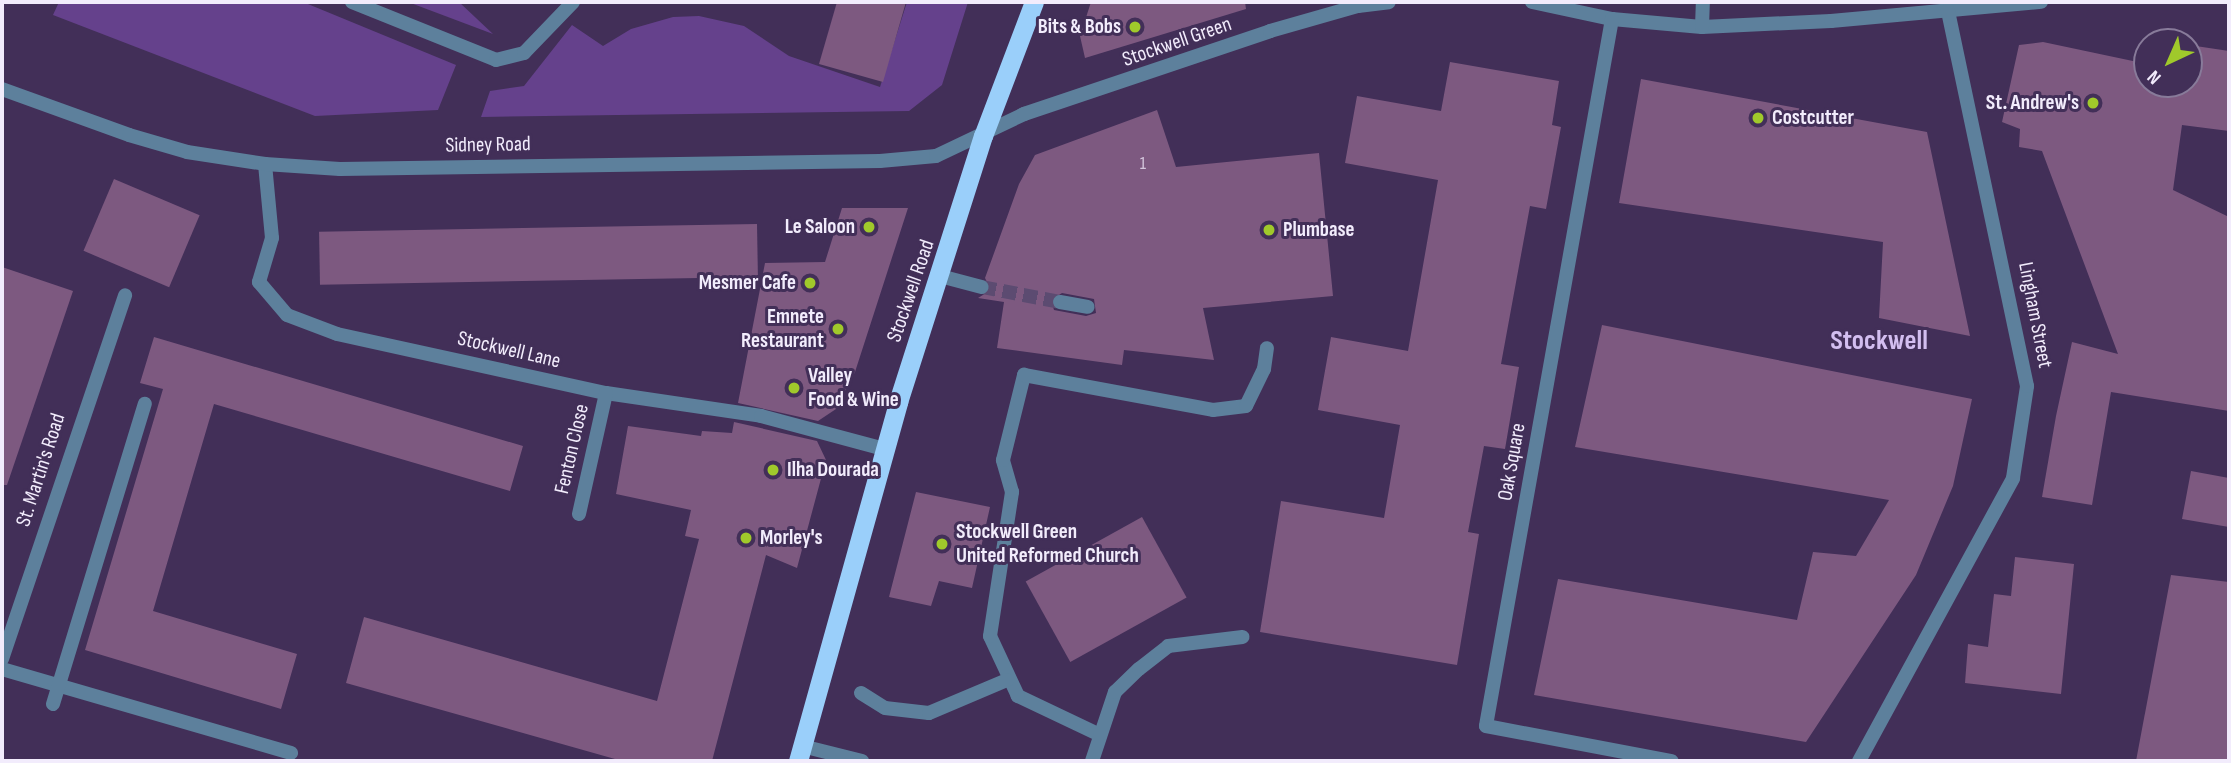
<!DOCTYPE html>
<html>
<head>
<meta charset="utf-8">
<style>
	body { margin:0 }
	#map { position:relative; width:2231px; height:763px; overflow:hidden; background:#422f58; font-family:"Sofia Sans Condensed",sans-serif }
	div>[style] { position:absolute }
	.green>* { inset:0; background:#65418c }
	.building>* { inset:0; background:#7d5980; transform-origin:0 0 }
	.minor-tunnel>* { height:14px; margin-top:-7px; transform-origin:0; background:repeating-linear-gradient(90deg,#5c4b71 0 14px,transparent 0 21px) }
	.service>* { height:14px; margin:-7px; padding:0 7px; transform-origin:7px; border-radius:7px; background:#5d809c }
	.pedestrian>* { height:14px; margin:-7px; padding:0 7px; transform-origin:7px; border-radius:7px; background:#5d809c }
	.minor>* { height:14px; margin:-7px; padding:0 7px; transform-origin:7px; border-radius:7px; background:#5d809c }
	.trunk>* { height:19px; margin:-9.5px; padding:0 9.5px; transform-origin:9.5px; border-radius:9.5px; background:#9acffa }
	.dots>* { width:19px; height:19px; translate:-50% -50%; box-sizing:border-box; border:4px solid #422f58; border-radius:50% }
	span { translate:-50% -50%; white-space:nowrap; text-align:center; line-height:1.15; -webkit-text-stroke:6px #422f58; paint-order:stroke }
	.number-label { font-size:18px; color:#d5c7dd }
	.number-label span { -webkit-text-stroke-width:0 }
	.poi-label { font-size:21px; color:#f2ecfc; font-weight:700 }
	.right { translate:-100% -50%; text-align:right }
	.left { translate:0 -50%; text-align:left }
	.street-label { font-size:21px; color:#f2ecfc }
	.district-label { font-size:28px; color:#d3bef0; font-weight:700 }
	.frame { position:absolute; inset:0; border:4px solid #f2ecfc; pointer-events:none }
	.north { position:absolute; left:2133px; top:28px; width:70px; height:70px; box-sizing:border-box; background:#422f58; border:2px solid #887b9a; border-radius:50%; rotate:224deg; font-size:19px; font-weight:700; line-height:28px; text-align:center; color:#f2ecfc }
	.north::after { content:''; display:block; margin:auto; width:24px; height:32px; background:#a0c92b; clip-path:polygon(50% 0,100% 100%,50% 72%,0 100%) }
</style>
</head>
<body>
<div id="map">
	<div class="green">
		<div style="clip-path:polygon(59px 2px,303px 2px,456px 65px,438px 110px,315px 116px,53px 15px)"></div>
		<div style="clip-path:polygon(408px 2px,459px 2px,493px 34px)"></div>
		<div style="clip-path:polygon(907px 2px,968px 2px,942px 85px,909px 111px,481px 117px,490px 91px,524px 86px,572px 25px,603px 46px,631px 29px,673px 17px,699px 16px,744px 26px,789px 56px,880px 87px)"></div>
	</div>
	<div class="building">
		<div style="clip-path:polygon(837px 2px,906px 2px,883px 82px,819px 64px)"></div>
		<div style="clip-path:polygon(1091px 2px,1245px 2px,1246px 9px,1085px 58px,1080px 36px)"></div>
		<div style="clip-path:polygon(2043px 42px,2147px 64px,2147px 84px,2189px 84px,2189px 45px,2229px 51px,2229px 131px,2182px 125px,2173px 190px,2229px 217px,2229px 411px,2111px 392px,2092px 505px,2042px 497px,2056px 416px,2072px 342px,2118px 354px,2042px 151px,2019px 147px,2020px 129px,2002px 122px,2019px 45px)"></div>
		<div style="clip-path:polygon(1450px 62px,1559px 81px,1552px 125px,1561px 127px,1546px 209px,1530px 206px,1501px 364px,1519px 367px,1505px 449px,1484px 446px,1468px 532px,1479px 534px,1457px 665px,1260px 632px,1281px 501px,1384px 518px,1400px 425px,1318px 410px,1331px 337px,1408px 351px,1438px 180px,1345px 163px,1357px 96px,1441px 111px)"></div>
		<div style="clip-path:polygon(1641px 79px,1927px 132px,1970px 336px,1879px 318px,1883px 242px,1619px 203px)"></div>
		<div style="clip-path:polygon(evenodd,1157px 110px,1176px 167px,1319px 153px,1333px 296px,1203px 308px,1214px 360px,1124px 350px,1122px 365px,997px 348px,1004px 302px,978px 298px,991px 290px,985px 278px,1019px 184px,1035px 155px,1157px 110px,1062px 293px,1094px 299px,1096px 313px,1086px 316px,1054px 310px,1051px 300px,1062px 293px)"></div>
		<div style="left:114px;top:179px;width:93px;height:78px;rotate:23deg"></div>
		<div style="clip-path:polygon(842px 208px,908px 208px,855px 372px,836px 409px,818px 421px,738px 403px,765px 263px,825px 262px)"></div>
		<div style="left:757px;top:224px;width:53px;height:438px;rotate:89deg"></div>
		<div style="clip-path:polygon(2px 267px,73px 291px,7px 485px,2px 485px)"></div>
		<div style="clip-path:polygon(1602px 325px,1972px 399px,1953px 486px,1916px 575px,1806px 742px,1534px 695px,1558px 579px,1797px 620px,1813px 552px,1856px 556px,1889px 500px,1575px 447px)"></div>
		<div style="clip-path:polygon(154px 337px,523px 446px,510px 491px,214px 404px,153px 611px,297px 654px,281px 709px,85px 650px,163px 389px,140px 383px)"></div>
		<div style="clip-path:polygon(734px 422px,817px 441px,826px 460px,797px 568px,766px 555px,712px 761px,622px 761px,346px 683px,364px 617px,657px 701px,699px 539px,685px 536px,691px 510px,616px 494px,628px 426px,701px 436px,702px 431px,732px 433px)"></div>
		<div style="clip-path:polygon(2191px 471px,2229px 478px,2229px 527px,2182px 519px)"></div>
		<div style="clip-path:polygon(916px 492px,990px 507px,972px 588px,939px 581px,931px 606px,889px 597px)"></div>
		<div style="left:1142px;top:517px;width:92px;height:133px;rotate:61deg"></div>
		<div style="clip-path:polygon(2015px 557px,2074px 564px,2061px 694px,1965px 683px,1968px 644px,1988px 647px,1994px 594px,2011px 596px)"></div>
		<div style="clip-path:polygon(2171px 575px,2229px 582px,2229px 761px,2136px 761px)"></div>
	</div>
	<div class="minor-tunnel">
		<div style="left:982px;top:287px;width:79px;rotate:10.9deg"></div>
	</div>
	<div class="service">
		<div style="left:352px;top:2px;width:155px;rotate:21.9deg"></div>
		<div style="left:496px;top:60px;width:29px;rotate:-14deg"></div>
		<div style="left:524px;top:53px;width:71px;rotate:-46.1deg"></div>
		<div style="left:265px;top:164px;width:74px;rotate:84.6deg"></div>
		<div style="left:272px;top:238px;width:46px;rotate:106.5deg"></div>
		<div style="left:259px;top:282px;width:43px;rotate:49.7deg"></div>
		<div style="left:287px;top:315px;width:53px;rotate:20.8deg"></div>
		<div style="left:337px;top:334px;width:275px;rotate:12.4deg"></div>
		<div style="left:606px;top:393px;width:157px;rotate:8.4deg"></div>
		<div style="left:761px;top:416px;width:127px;rotate:15deg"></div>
		<div style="left:579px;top:514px;width:124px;rotate:-77.4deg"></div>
		<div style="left:2px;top:669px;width:301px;rotate:16.2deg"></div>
		<div style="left:53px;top:704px;width:314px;rotate:-73deg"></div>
		<div style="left:1098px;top:734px;width:89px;rotate:-154.6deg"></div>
		<div style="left:1018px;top:696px;width:66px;rotate:-115deg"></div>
		<div style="left:990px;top:636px;width:146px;rotate:-81.3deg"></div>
		<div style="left:1012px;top:492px;width:33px;rotate:-106deg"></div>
		<div style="left:1003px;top:460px;width:88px;rotate:-76.1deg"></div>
		<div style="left:1024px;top:375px;width:192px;rotate:10.5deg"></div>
		<div style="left:1213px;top:410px;width:33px;rotate:-7deg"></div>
		<div style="left:1246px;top:406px;width:41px;rotate:-64.1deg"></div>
		<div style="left:1264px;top:369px;width:21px;rotate:-82deg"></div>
		<div style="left:1092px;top:761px;width:73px;rotate:-71.6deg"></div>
		<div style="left:1115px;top:692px;width:33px;rotate:-44deg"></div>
		<div style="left:1139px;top:669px;width:37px;rotate:-38deg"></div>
		<div style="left:1168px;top:646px;width:75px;rotate:-6.9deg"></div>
	</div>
	<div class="pedestrian">
		<div style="left:861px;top:693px;width:28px;rotate:32deg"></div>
		<div style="left:885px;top:708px;width:44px;rotate:6.5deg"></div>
		<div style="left:929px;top:713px;width:85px;rotate:-22.9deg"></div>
	</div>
	<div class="minor">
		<div style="left:1532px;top:2px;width:82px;rotate:12deg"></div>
		<div style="left:1612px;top:19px;width:90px;rotate:5.1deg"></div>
		<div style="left:1702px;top:27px;width:129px;rotate:-2.7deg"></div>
		<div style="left:1831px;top:21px;width:211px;rotate:-5.2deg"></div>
		<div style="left:1612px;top:19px;width:718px;rotate:100.11deg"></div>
		<div style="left:1486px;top:726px;width:189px;rotate:10.7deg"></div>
		<div style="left:1702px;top:27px;width:25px;rotate:-88deg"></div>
		<div style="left:2px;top:89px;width:135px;rotate:19.9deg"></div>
		<div style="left:129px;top:135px;width:60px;rotate:16.3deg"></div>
		<div style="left:187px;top:152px;width:79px;rotate:8.7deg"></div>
		<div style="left:265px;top:164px;width:75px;rotate:3.8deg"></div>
		<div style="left:340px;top:169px;width:540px;rotate:-0.85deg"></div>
		<div style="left:880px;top:161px;width:56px;rotate:-5.1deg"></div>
		<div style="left:936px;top:156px;width:98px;rotate:-25.5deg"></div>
		<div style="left:1024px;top:114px;width:260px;rotate:-18.6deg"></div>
		<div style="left:1270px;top:31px;width:91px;rotate:-15.9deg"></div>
		<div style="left:1358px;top:6px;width:31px;rotate:-7deg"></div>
		<div style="left:940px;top:276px;width:43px;rotate:14.7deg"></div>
		<div style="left:1060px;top:302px;width:28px;rotate:10deg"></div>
		<div style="left:2px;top:659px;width:384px;rotate:-71.3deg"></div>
		<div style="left:802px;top:746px;width:62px;rotate:14deg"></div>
		<div style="left:1859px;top:761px;width:322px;rotate:-61.4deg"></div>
		<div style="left:2013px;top:478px;width:93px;rotate:-81.3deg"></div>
		<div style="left:2027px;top:386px;width:384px;rotate:-101.9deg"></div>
	</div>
	<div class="trunk">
		<div style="left:798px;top:761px;width:373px;rotate:-74.4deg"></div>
		<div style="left:898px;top:402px;width:279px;rotate:-72.3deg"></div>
		<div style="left:983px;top:136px;width:143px;rotate:-69.2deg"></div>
	</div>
	<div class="dots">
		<div style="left:1135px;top:27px;background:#a0c92b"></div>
		<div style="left:2093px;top:103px;background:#a0c92b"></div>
		<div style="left:1758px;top:118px;background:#a0c92b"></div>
		<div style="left:869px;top:227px;background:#a0c92b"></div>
		<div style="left:1269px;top:230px;background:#a0c92b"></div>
		<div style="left:810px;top:283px;background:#a0c92b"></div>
		<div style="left:838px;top:329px;background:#a0c92b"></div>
		<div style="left:794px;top:388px;background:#a0c92b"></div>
		<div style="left:773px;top:470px;background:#a0c92b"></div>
		<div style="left:746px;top:538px;background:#a0c92b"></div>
		<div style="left:942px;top:544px;background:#a0c92b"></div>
	</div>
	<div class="number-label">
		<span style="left:1143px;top:164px">1</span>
	</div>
	<div class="poi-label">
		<span class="right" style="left:1121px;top:27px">Bits &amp; Bobs</span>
		<span class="right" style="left:2079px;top:103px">St. Andrew's</span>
		<span class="left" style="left:1772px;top:118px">Costcutter</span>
		<span class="right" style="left:855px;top:227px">Le Saloon</span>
		<span class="left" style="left:1283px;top:230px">Plumbase</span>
		<span class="right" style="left:796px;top:283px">Mesmer Cafe</span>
		<span class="right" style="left:824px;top:329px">Emnete<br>Restaurant</span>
		<span class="left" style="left:808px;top:388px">Valley<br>Food &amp; Wine</span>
		<span class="left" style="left:787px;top:470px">Ilha Dourada</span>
		<span class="left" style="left:956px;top:544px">Stockwell Green<br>United Reformed Church</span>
		<span class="left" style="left:760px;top:538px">Morley's</span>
	</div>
	<div class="street-label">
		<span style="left:1177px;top:42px;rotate:-19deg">Stockwell Green</span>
		<span style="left:488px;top:145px;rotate:-1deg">Sidney Road</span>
		<span style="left:911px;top:291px;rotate:-71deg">Stockwell Road</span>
		<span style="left:2035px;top:315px;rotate:79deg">Lingham Street</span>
		<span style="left:509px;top:350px;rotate:13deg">Stockwell Lane</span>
		<span style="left:572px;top:449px;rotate:-77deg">Fenton Close</span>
		<span style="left:1512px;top:462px;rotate:-80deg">Oak Square</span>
		<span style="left:41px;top:470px;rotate:-72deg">St. Martin's Road</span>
	</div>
	<div class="district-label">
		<span style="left:1879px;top:341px">Stockwell</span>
	</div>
	<div class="frame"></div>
	<div class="north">N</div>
</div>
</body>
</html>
